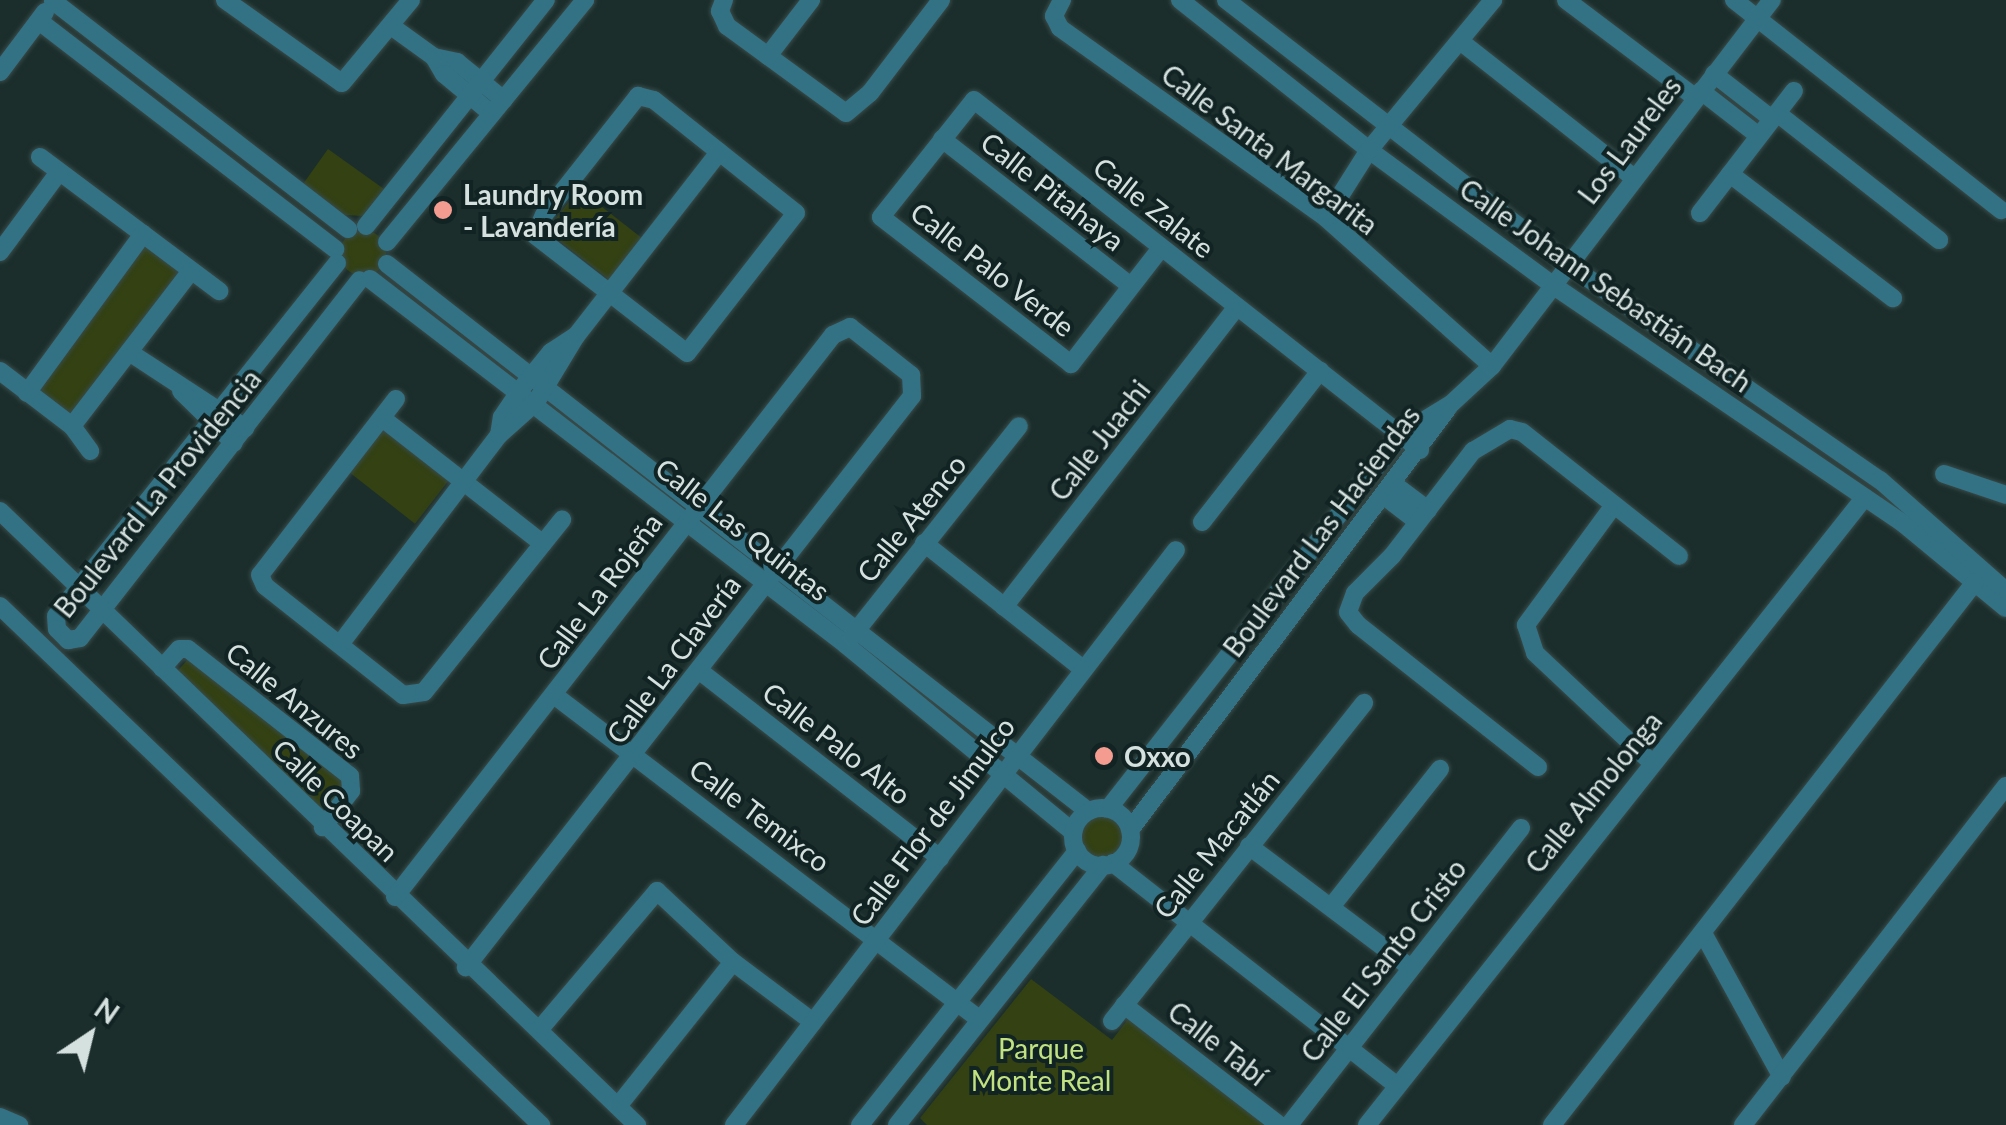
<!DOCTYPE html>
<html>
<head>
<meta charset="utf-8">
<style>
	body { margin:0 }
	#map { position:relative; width:2006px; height:1125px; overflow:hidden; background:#1b2e2c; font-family:Lato,sans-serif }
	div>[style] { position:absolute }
	.green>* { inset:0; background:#334113; transform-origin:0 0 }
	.round { border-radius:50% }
	.roads { filter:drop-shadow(0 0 2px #394b49) drop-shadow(0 0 2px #394b49) }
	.minor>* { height:18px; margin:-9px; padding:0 9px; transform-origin:9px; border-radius:9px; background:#337285 }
	.minor>.ring { margin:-9px; padding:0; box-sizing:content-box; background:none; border:18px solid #337285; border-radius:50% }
	.dots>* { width:28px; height:28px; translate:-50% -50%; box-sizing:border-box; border:5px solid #112423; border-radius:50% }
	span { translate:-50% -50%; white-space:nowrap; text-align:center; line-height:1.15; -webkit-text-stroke:8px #112423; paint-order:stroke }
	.street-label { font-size:28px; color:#d5e1df }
	.poi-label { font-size:28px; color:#d5e1df; font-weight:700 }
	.left { translate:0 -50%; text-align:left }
	.park-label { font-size:28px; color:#c2e282 }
	.north { position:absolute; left:40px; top:985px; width:100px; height:100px; -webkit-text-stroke:8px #112423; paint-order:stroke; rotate:35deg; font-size:28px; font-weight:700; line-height:40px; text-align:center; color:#d5e1df }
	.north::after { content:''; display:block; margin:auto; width:35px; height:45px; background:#d5e1df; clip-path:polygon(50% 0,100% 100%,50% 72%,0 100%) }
</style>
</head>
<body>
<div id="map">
	<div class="green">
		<div style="clip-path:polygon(328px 149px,384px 189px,363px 216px,345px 215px,303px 184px)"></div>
		<div style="left:579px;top:189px;width:83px;height:53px;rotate:38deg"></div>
		<div class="round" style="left:340px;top:230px;width:46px;height:46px"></div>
		<div style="left:148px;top:236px;width:62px;height:202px;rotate:38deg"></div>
		<div style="left:384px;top:422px;width:87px;height:61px;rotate:38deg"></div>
		<div style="clip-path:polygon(190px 657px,351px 785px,324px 823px,173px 676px)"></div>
		<div class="round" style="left:1078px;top:813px;width:46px;height:46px"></div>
		<div style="clip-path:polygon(1031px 979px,1112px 1040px,1129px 1018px,1268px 1125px,927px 1125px,920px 1118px)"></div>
	</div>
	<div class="roads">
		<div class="minor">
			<div style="left:225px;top:0;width:143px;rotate:35.4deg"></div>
			<div style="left:342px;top:83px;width:108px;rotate:-50.3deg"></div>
			<div style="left:724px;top:0;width:12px;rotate:110deg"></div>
			<div style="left:720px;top:11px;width:17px;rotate:65deg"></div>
			<div style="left:727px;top:26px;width:147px;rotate:36.2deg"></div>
			<div style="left:846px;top:113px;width:31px;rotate:-40deg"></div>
			<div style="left:870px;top:93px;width:117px;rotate:-52.6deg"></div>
			<div style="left:1062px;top:0;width:18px;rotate:117deg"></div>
			<div style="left:1054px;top:16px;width:13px;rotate:63deg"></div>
			<div style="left:1060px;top:28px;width:327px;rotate:35.5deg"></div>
			<div style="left:1326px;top:218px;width:222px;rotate:41.7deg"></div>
			<div style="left:1180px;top:0;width:241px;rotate:38.4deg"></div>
			<div style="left:1369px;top:150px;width:230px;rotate:36.3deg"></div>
			<div style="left:1554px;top:286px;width:423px;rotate:34.2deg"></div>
			<div style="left:1904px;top:524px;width:132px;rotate:39.5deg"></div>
			<div style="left:1226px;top:0;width:433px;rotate:37.7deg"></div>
			<div style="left:1569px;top:265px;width:378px;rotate:34.7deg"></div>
			<div style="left:1880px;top:480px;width:168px;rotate:41.4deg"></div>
			<div style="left:1566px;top:0;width:163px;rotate:37deg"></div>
			<div style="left:1734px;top:0;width:340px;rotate:38.2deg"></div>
			<div style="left:53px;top:1px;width:373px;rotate:37.7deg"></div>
			<div style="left:39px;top:21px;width:374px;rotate:37.6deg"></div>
			<div style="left:391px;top:26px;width:53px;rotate:35.8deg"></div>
			<div style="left:434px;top:57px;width:24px;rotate:12deg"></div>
			<div style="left:457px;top:62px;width:60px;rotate:39deg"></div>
			<div style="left:1460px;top:41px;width:221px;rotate:38.2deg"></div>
			<div style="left:768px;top:56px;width:71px;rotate:-52.5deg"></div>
			<div style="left:434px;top:57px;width:20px;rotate:60deg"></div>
			<div style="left:444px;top:74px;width:62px;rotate:39.8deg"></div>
			<div style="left:0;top:72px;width:75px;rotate:-53.1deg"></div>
			<div style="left:1714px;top:74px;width:73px;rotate:37.8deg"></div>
			<div style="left:1701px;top:91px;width:73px;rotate:37.8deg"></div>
			<div style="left:638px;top:96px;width:16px;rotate:14deg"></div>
			<div style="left:654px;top:100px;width:181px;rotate:38.5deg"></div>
			<div style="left:796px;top:213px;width:177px;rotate:127.9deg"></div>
			<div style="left:687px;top:353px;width:192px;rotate:-142.2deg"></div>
			<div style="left:535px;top:235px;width:22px;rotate:-66deg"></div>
			<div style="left:544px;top:215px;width:152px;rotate:-51.7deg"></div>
			<div style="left:1777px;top:113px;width:206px;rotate:38.1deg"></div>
			<div style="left:942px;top:139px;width:239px;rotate:37.9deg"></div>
			<div style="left:40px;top:157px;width:224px;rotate:36.8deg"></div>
			<div style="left:1730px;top:174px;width:205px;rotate:37.3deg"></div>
			<div style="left:1700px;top:213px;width:154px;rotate:-52.4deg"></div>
			<div style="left:1326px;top:218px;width:80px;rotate:-57.7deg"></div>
			<div style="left:1369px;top:150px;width:195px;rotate:-50.4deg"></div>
			<div style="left:366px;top:226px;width:289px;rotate:-51.5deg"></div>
			<div style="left:387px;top:242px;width:313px;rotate:-50.7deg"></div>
			<div style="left:1161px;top:248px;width:147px;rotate:127.8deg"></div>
			<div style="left:1071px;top:364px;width:240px;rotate:-142.3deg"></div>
			<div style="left:881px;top:217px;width:149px;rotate:-51.5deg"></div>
			<div style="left:974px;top:100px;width:567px;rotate:38.12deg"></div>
			<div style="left:0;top:252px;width:99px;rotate:-53.6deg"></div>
			<div style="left:337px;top:263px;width:451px;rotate:128.5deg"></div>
			<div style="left:56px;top:616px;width:13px;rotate:86deg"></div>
			<div style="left:57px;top:629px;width:16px;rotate:45deg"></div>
			<div style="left:68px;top:640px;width:12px;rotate:-9deg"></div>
			<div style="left:80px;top:638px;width:454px;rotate:-52deg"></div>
			<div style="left:387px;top:264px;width:889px;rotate:37.97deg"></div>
			<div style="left:370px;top:279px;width:599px;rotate:37.54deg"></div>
			<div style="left:845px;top:644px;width:296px;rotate:39.5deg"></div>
			<div style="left:129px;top:352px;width:139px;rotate:33.2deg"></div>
			<div style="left:0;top:371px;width:91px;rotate:37.4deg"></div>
			<div style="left:72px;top:426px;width:31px;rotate:54deg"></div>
			<div style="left:181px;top:391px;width:74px;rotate:44.5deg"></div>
			<div style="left:27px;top:393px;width:197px;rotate:-53.9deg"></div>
			<div style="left:396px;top:399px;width:222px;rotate:127.7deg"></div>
			<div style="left:260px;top:575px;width:12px;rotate:66deg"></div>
			<div style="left:265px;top:586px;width:176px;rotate:38.3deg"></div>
			<div style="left:403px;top:695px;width:21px;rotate:-8deg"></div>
			<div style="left:424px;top:692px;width:221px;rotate:-51.3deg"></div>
			<div style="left:382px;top:418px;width:204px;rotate:38deg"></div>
			<div style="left:72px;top:426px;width:195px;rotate:-52.5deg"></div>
			<div style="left:499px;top:435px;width:18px;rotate:-81deg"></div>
			<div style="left:502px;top:417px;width:32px;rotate:-56deg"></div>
			<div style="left:520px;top:390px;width:49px;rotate:-50.8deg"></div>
			<div style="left:551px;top:352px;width:30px;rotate:-33deg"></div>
			<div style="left:1944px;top:474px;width:65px;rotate:18.7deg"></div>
			<div style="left:1392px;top:483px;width:45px;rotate:36.9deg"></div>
			<div style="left:1383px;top:495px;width:44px;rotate:37.6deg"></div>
			<div style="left:1614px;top:505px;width:149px;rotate:126.3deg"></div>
			<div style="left:1526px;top:625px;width:29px;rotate:72deg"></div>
			<div style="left:1535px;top:653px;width:161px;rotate:43.2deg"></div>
			<div style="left:0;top:511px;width:885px;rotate:43.95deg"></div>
			<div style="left:1202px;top:522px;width:192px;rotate:-52deg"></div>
			<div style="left:924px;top:543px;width:203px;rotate:38.4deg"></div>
			<div style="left:0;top:606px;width:750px;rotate:43.81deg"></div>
			<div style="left:1004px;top:607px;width:380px;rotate:-52.2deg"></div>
			<div style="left:852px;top:636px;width:268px;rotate:-51.5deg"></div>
			<div style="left:341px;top:643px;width:261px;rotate:-52.8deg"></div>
			<div style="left:499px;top:435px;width:50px;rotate:-41.7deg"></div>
			<div style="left:536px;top:402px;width:77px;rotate:-58.8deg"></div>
			<div style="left:576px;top:336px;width:233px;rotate:-52.1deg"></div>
			<div style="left:162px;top:668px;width:25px;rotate:-48deg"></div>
			<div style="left:179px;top:649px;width:9px"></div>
			<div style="left:188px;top:649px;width:206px;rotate:38.1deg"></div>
			<div style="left:350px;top:776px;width:15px;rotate:86deg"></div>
			<div style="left:351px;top:791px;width:46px;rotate:127.9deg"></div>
			<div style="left:701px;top:672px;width:303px;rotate:37.9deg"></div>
			<div style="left:554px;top:695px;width:534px;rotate:37.32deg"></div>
			<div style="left:1538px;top:767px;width:229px;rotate:-141.7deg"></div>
			<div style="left:1358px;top:625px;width:16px;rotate:-128deg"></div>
			<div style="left:1348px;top:612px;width:20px;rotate:-70deg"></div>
			<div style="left:1355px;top:593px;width:52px;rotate:-45deg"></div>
			<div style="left:1392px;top:556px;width:133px;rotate:-52.4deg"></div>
			<div style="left:1473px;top:451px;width:43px;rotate:-30.7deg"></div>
			<div style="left:1510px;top:429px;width:12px;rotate:14deg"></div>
			<div style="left:1522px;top:432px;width:200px;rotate:38.3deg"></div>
			<div class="ring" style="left:1073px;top:808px;width:40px;height:40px"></div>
			<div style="left:1108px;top:809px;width:477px;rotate:-51.9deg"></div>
			<div style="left:1402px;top:434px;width:57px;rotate:-31.5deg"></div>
			<div style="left:1451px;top:404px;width:56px;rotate:-42.8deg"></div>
			<div style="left:1492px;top:366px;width:461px;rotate:-52.6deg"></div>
			<div style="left:1130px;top:830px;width:528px;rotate:-53deg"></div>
			<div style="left:1249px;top:846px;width:203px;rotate:37deg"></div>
			<div style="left:1113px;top:863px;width:361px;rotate:38.1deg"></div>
			<div style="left:395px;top:897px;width:713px;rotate:-52.07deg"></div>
			<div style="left:833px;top:335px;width:19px;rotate:-25deg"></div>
			<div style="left:850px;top:327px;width:78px;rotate:38.2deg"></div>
			<div style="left:911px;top:375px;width:21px;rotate:87deg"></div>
			<div style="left:912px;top:396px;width:725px;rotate:127.99deg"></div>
			<div style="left:1331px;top:907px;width:176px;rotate:-51.7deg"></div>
			<div style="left:1703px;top:933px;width:164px;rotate:61.3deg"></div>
			<div style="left:1124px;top:1005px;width:196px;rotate:37.7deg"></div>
			<div style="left:1112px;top:1021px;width:406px;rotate:-51.6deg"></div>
			<div style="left:540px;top:1029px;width:181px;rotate:-49.7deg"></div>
			<div style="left:657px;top:891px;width:104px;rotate:43.1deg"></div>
			<div style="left:733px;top:962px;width:100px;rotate:36.9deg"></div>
			<div style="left:618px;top:1106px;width:184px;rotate:-51.4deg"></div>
			<div style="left:0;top:1117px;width:21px;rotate:23deg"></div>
			<div style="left:734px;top:1125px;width:725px;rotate:-52.45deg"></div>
			<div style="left:860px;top:1125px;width:350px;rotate:-51.6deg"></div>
			<div style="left:897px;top:1125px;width:332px;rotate:-51.6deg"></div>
			<div style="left:1289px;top:1125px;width:377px;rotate:-52deg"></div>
			<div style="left:1367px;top:1125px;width:801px;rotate:-51.59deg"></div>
			<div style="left:1552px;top:1125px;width:688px;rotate:-52.08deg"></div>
			<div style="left:1743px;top:1125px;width:429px;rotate:-52.2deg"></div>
		</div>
	</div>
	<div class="dots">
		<div style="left:443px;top:210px;background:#f59c91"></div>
		<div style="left:1104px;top:756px;background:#f59c91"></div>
	</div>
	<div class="street-label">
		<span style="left:1629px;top:140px;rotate:-53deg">Los Laureles</span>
		<span style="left:1270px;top:149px;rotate:37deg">Calle Santa Margarita</span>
		<span style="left:1053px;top:191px;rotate:38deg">Calle Pitahaya</span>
		<span style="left:1154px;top:207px;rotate:38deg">Calle Zalate</span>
		<span style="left:993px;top:269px;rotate:38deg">Calle Palo Verde</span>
		<span style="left:1606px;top:285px;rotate:35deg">Calle Johann Sebastián Bach</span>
		<span style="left:1099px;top:440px;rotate:-52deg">Calle Juachi</span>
		<span style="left:157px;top:493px;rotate:-51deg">Boulevard La Providencia</span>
		<span style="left:911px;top:518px;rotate:-51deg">Calle Atenco</span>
		<span style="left:743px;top:529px;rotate:38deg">Calle Las Quintas</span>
		<span style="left:1321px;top:531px;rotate:-53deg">Boulevard Las Haciendas</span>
		<span style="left:599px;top:591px;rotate:-53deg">Calle La Rojeña</span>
		<span style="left:673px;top:659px;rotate:-53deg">Calle La Clavería</span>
		<span style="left:295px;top:700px;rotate:39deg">Calle Anzures</span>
		<span style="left:837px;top:743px;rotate:38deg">Calle Palo Alto</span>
		<span style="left:1593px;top:792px;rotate:-51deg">Calle Almolonga</span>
		<span style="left:336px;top:800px;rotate:44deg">Calle Coapan</span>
		<span style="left:760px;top:815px;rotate:37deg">Calle Temixco</span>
		<span style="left:932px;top:821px;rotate:-53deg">Calle Flor de Jimulco</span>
		<span style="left:1216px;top:844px;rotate:-51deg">Calle Macatlán</span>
		<span style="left:1383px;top:960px;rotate:-52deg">Calle El Santo Cristo</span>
		<span style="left:1218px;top:1043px;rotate:38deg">Calle Tabí</span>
	</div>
	<div class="poi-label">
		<span class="left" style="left:463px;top:210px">Laundry Room<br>- Lavandería</span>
		<span class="left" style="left:1124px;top:756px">Oxxo</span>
	</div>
	<div class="park-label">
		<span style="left:1041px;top:1064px">Parque<br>Monte Real</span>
	</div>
	<div class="north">N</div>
</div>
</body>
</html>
